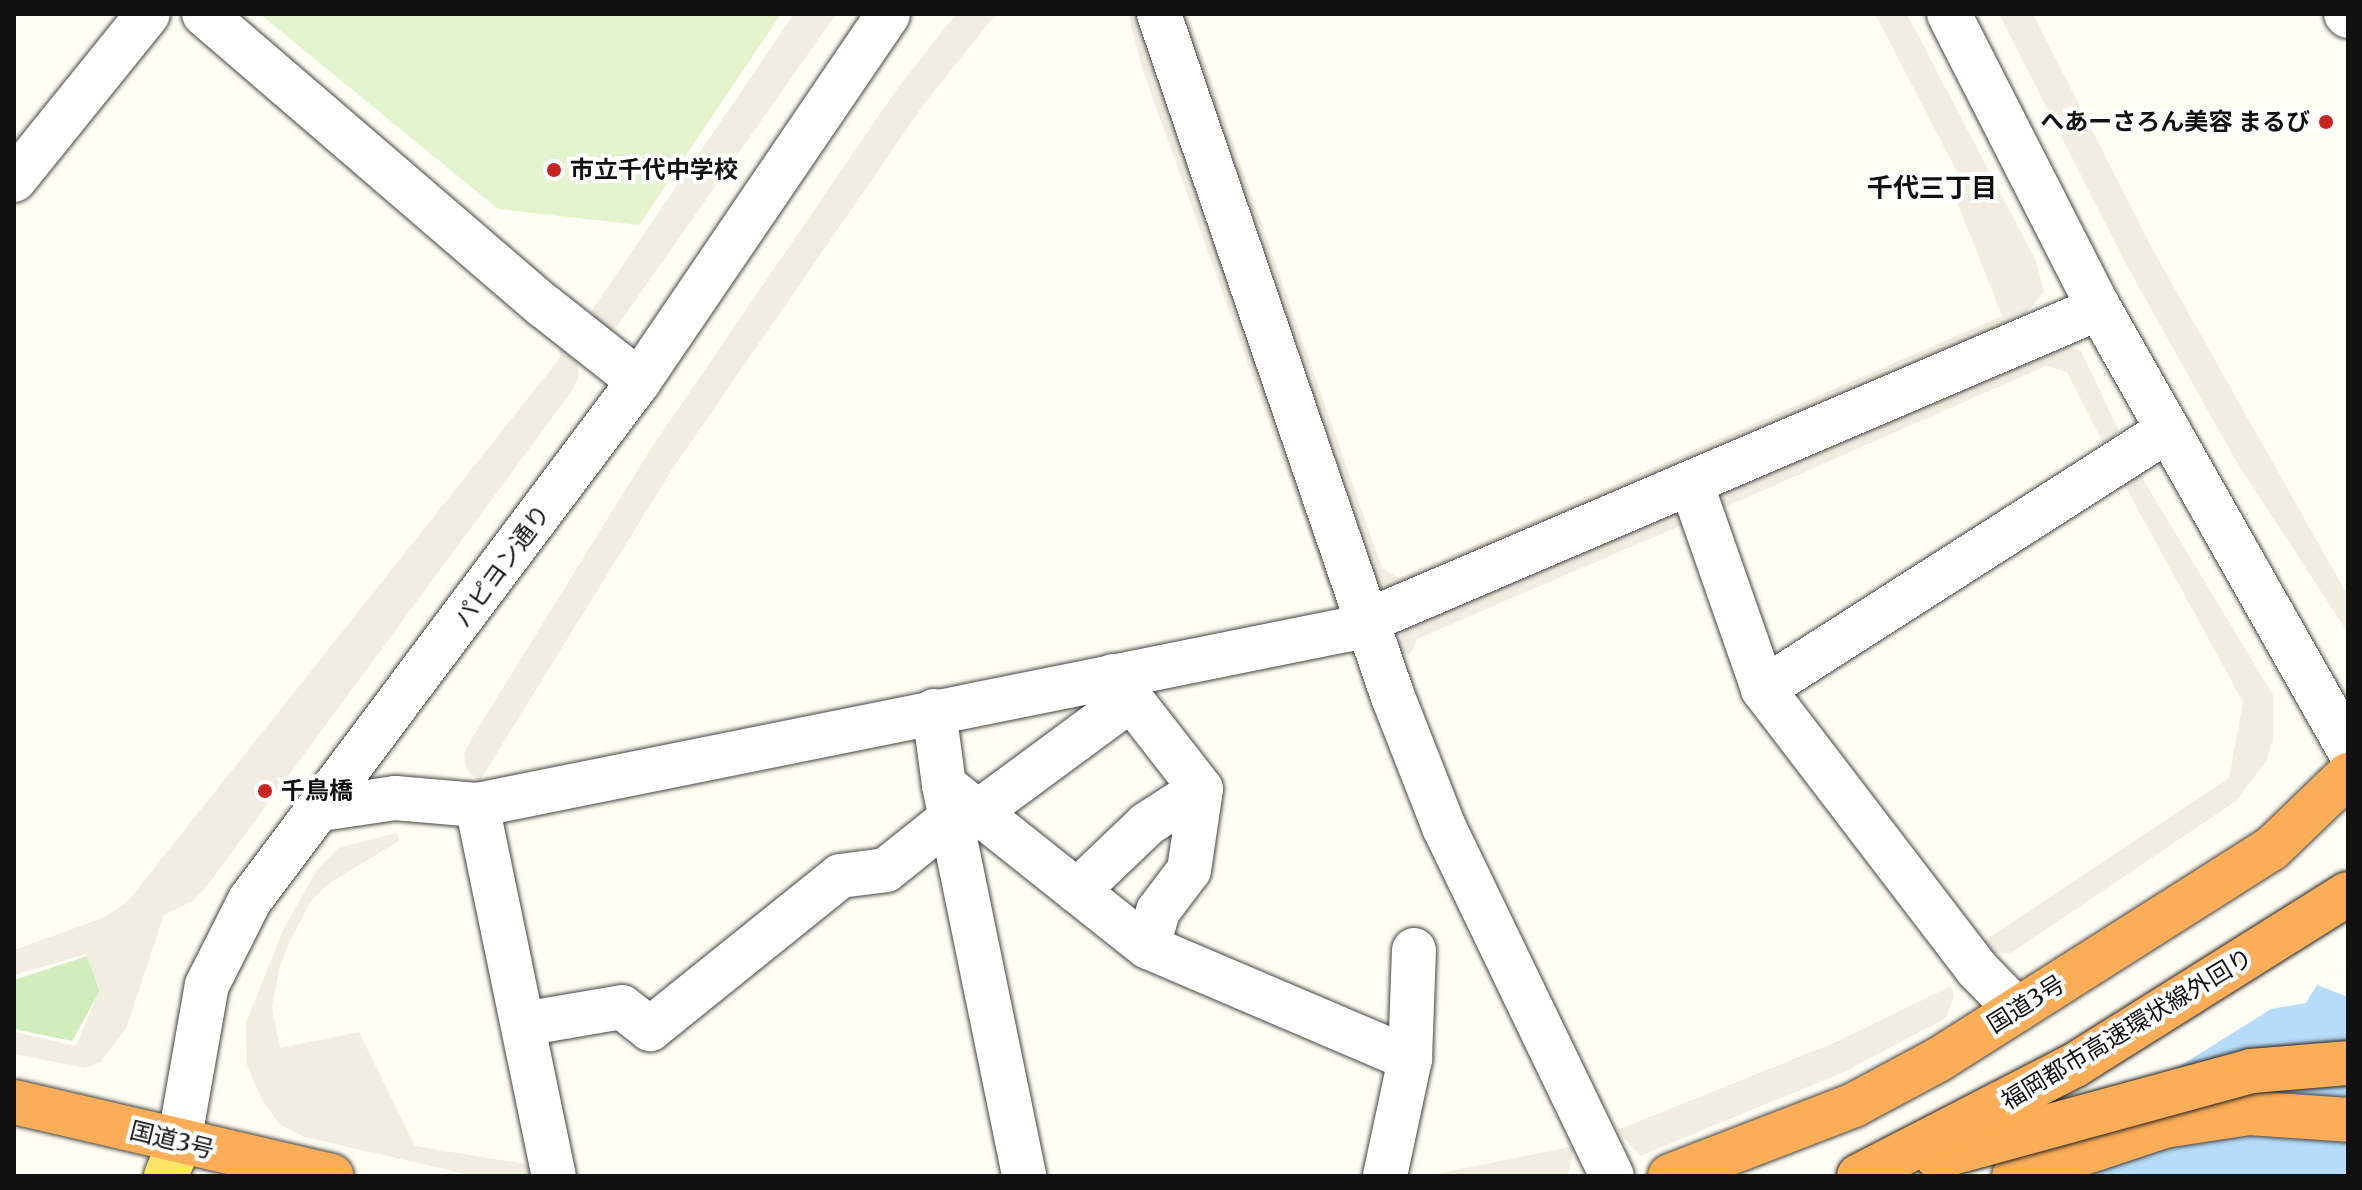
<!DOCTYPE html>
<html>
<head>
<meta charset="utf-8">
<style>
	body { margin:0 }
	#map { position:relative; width:2362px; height:1190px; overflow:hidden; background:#fffef4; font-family:Merriweather,"Noto Sans JP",serif }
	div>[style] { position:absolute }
	.green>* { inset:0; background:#d1edbb }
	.pitch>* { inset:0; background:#e3f3cd }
	.plaza>* { inset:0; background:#f1eee1 }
	.water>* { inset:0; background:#b6dcf9 }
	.pier>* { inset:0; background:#fffef4 }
	.roads { filter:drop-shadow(0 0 2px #444) drop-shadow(0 0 2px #444) }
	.minor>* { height:44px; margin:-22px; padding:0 22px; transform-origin:22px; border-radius:22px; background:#fff }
	.major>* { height:44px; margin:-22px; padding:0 22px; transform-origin:22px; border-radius:22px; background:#fee465 }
	.highway>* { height:44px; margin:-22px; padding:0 22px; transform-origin:22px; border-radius:22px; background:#fbad57 }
	.bridges { filter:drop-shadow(0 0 2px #222) drop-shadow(0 0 2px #222) }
	.highway-bridge>* { height:44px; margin:-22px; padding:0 22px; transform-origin:22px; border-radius:22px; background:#fbad57 }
	.dots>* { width:22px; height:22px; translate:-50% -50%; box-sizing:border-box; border:4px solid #fff; border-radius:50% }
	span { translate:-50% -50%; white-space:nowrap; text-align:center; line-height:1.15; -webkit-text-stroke:8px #fff; paint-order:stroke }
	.poi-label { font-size:24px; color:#111; font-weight:700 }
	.right { translate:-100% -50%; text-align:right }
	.left { translate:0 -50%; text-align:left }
	.street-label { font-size:24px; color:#111 }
	.neighbourhood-label { font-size:26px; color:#111; font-weight:700 }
	.frame { position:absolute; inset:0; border:16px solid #111; pointer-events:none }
</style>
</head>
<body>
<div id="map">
	<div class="green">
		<div style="clip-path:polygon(87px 956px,100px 991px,72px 1041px,14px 1029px,14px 980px)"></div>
	</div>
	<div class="pitch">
		<div style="clip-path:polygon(260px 14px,781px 14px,639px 225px,498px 209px)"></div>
	</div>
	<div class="plaza">
		<div style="clip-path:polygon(794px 14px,836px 14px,618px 325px,608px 333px,586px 319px)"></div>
		<div style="clip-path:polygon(956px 14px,996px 14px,924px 104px,673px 468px,479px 782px,466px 768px,464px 753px,472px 738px,650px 450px,897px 89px)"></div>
		<div style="clip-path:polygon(1128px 14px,1142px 14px,1341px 593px,1336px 609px,1142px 68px)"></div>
		<div style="clip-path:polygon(1178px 14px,1188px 14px,1382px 568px,1399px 578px,2002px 316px,1954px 194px,1965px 187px,1875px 14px,1907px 14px,2036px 261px,2044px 292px,2023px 317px,1390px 592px,1376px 585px)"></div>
		<div style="clip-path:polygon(1999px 14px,2033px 14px,2153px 250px,2348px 596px,2348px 633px,2236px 461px,2126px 264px)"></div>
		<div style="clip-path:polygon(559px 345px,577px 363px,579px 377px,571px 392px,210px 882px,193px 901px,164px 915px,126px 1029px,100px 1062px,85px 1068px,14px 1054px,14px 1032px,76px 1046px,100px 989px,86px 954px,14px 975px,14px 950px,105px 917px,128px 901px,560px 358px)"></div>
		<div style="clip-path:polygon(2064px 346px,2081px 351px,2119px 431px,2105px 447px,2067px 372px,2046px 366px,1714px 512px,1710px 497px)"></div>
		<div style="clip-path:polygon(2138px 471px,2273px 695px,2273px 740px,2266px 761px,2236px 801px,2011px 953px,1991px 953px,1981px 943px,2229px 778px,2243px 702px,2119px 475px)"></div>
		<div style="clip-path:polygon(1670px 513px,1685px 515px,1689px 522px,1417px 639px,1410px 654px,1397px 654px,1403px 630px)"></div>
		<div style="clip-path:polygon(397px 833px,399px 841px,331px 882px,311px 901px,292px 937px,280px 965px,272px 1007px,280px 1048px,359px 1032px,415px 1146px,538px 1166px,535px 1176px,474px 1176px,305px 1137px,279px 1124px,261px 1098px,247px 1065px,246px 1023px,283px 930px,317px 870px,338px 848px)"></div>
		<div style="clip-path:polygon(1951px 986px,1954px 996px,1946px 1018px,1844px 1072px,1640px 1156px,1617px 1130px,1836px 1042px)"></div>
		<div style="clip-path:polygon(1574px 1146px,1568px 1176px,1426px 1176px)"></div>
	</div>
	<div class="water">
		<div style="clip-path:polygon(2348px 965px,2348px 1176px,2004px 1176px,2271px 1009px,2306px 1003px,2317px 985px)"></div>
	</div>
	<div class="pier">
		<div style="clip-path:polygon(2348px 965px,2348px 997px,2317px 985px)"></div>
	</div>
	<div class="roads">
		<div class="minor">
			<div style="left:204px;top:14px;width:448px;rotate:40.7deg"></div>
			<div style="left:544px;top:306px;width:121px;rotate:38.3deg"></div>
			<div style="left:1159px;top:14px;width:722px;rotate:71.09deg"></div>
			<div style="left:1393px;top:697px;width:140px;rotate:68.6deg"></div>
			<div style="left:1444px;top:827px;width:387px;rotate:64.3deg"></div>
			<div style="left:1949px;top:14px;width:330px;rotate:63deg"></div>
			<div style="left:2099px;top:308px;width:506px;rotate:60.49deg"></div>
			<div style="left:2346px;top:14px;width:3px;rotate:45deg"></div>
			<div style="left:14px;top:180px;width:213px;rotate:-51.1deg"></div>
			<div style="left:1691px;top:483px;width:218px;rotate:70.7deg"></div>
			<div style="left:1763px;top:689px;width:352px;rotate:52.6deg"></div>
			<div style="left:1977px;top:969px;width:57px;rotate:45.7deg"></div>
			<div style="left:1113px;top:676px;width:143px;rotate:52.1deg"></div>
			<div style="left:1201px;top:789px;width:82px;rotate:98.4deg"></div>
			<div style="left:1189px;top:870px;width:51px;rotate:127.1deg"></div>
			<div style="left:1158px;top:911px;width:37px;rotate:106deg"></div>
			<div style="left:1763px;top:689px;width:481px;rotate:-32.6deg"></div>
			<div style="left:934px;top:711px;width:75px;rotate:82.3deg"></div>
			<div style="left:944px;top:785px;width:399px;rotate:78.4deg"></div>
			<div style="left:944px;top:785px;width:260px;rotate:38.5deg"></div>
			<div style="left:1148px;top:947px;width:285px;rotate:23.1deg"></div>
			<div style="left:1410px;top:1059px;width:120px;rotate:102.1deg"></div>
			<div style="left:477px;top:805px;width:379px;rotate:78.3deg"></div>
			<div style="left:321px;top:809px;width:75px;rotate:-8.5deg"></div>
			<div style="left:395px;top:798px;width:82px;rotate:4.9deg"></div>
			<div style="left:477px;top:805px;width:886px;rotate:-11.39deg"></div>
			<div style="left:1346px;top:630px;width:819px;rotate:-23.15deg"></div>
			<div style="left:978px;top:812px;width:190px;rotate:-36.4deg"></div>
			<div style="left:1077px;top:891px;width:97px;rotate:-43.7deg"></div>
			<div style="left:1147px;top:824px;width:64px;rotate:-32.9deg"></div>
			<div style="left:523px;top:1024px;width:100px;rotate:-9.7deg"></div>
			<div style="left:622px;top:1007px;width:36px;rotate:38deg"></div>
			<div style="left:650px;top:1029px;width:244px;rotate:-38.8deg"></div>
			<div style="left:840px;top:876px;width:46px;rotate:-7.4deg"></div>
			<div style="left:886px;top:870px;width:83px;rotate:-38.7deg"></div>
			<div style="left:1410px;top:1059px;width:109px;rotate:-87.9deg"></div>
			<div style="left:179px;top:1143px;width:160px;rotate:-80deg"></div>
			<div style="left:207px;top:985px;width:95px;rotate:-63.2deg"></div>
			<div style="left:250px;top:900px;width:649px;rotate:-53.15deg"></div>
			<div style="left:639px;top:381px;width:443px;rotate:-55.8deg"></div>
		</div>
		<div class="major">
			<div style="left:166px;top:1176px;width:35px;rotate:-68deg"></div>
		</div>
		<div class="highway">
			<div style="left:14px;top:1102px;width:326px;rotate:13.1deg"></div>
			<div style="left:1670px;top:1176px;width:197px;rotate:-21.1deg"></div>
			<div style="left:1854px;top:1105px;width:95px;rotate:-28.2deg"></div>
			<div style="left:1938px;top:1060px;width:394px;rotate:-32.4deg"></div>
			<div style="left:2271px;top:849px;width:107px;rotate:-43.9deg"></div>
			<div style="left:2014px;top:1176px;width:158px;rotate:-18.4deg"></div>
			<div style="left:2164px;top:1126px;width:86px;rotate:-8.7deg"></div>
			<div style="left:2249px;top:1113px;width:99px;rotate:4deg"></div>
		</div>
	</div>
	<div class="bridges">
		<div class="highway-bridge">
			<div style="left:1937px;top:1157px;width:326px;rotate:-15.3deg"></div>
			<div style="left:2251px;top:1071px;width:97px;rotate:-4.7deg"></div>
			<div style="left:1859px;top:1176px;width:243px;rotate:-27.2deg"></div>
			<div style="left:2075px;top:1065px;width:322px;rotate:-32.1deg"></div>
		</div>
	</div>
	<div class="dots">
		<div style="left:2326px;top:122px;background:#c92420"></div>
		<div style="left:554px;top:170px;background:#c92420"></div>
		<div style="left:265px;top:791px;background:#c92420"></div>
	</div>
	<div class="poi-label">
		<span class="right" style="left:2310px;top:122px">へあーさろん美容 まるび</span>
		<span class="left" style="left:570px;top:170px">市立千代中学校</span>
		<span class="left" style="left:281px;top:791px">千鳥橋</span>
	</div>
	<div class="street-label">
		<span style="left:502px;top:566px;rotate:-54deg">パピヨン通り</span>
		<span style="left:2026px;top:1004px;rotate:-32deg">国道3号</span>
		<span style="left:2127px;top:1029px;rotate:-31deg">福岡都市高速環状線外回り</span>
		<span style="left:172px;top:1140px;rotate:14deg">国道3号</span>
	</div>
	<div class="neighbourhood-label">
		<span style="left:1932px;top:188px">千代三丁目</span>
	</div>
	<div class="frame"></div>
</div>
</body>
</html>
